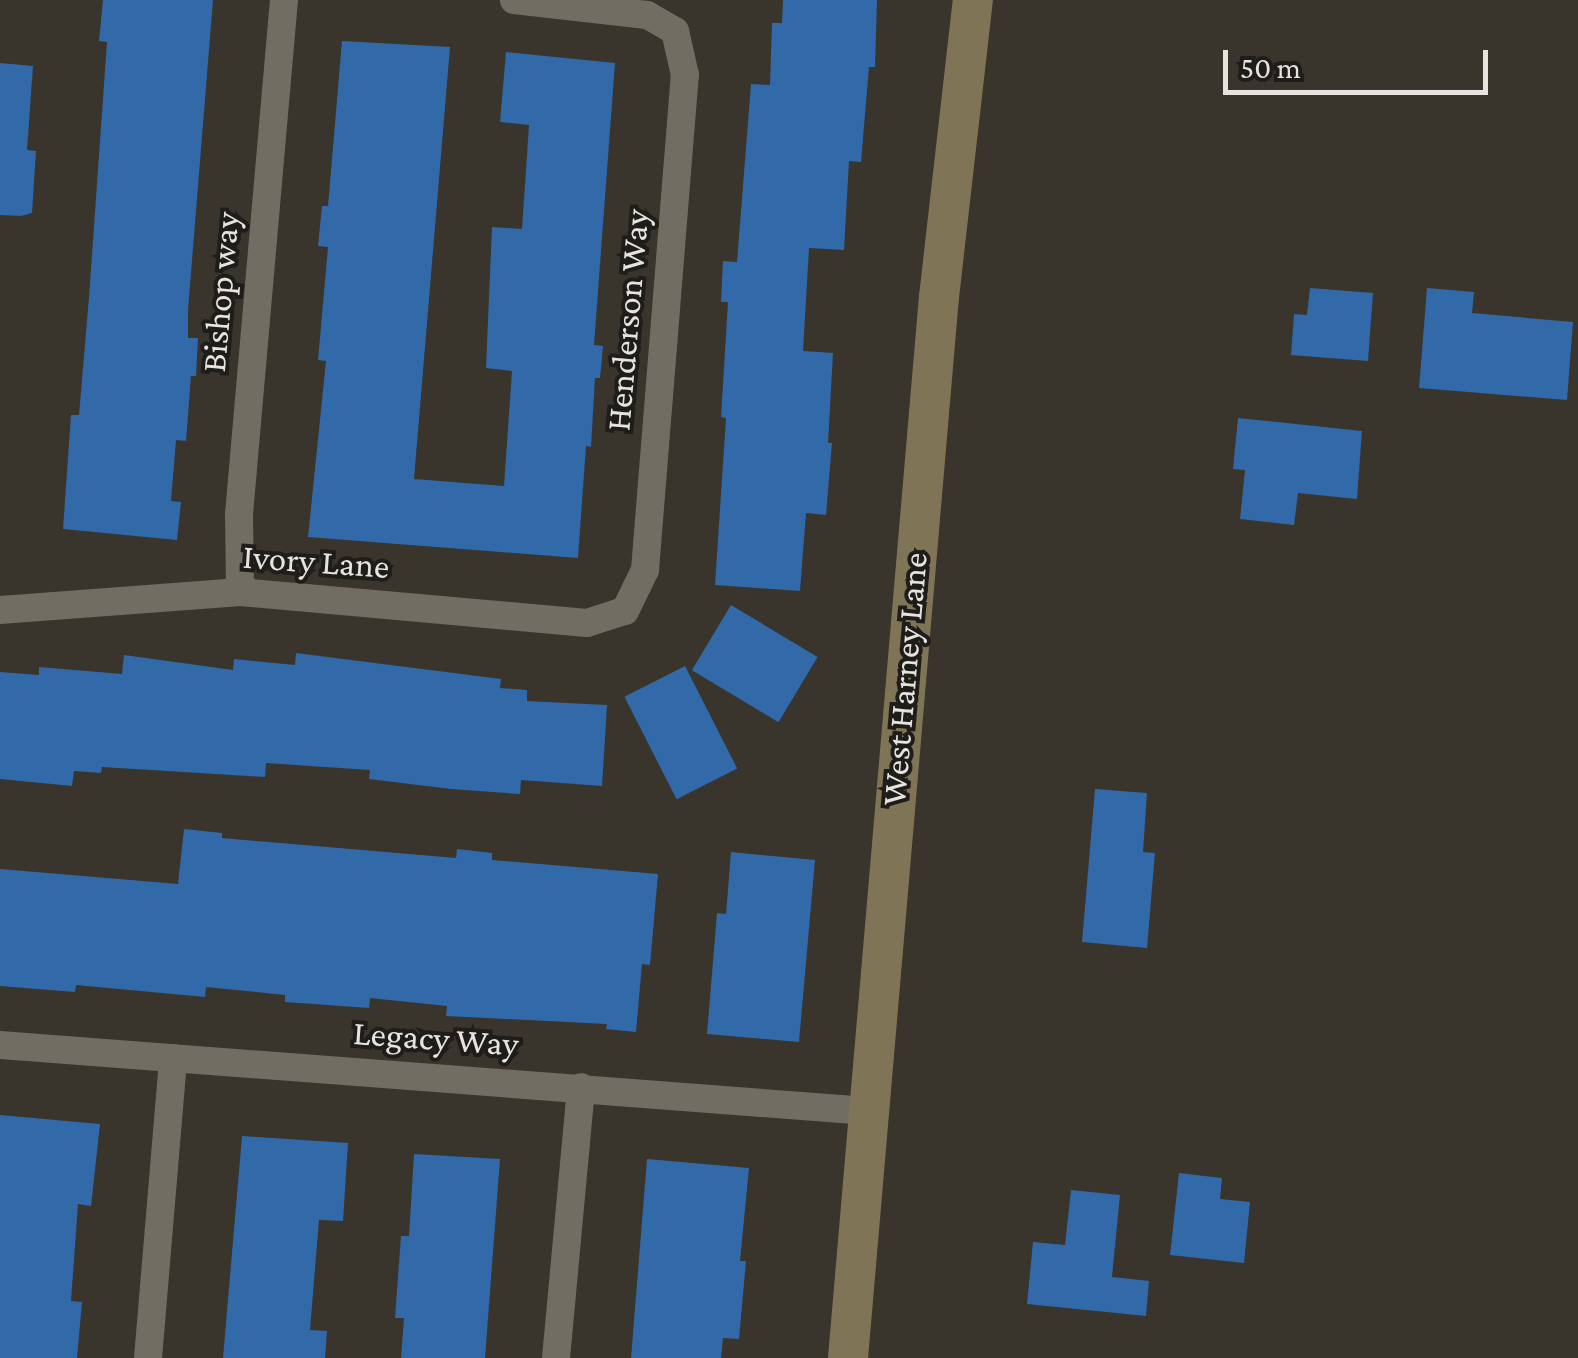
<!DOCTYPE html>
<html>
<head>
<meta charset="utf-8">
<style>
	body { margin:0 }
	#map { position:relative; width:1578px; height:1358px; overflow:hidden; background:#39352c; font-family:"Crimson Pro",serif }
	div>[style] { position:absolute }
	.building>* { inset:0; background:#3269a9; transform-origin:0 0 }
	.street>* { height:28px; margin:-14px; padding:0 14px; transform-origin:14px; border-radius:14px; background:#716d63 }
	.secondary>* { height:40px; margin:-20px; padding:0 20px; transform-origin:20px; border-radius:20px; background:#7f7456 }
	span { translate:-50% -50%; white-space:nowrap; text-align:center; line-height:1.15; -webkit-text-stroke:8px #1e1d19; paint-order:stroke }
	.street-label { font-size:35px; color:#e7e4df }
	.scale { position:absolute; left:1223px; top:50px; width:265px; height:45px; box-sizing:border-box; border:5px solid #e7e4df; border-top:0; padding-left:12px; font-size:30px; line-height:35px; white-space:nowrap; color:#e7e4df; -webkit-text-stroke:8px #1e1d19; paint-order:stroke }
</style>
</head>
<body>
<div id="map">
	<div class="building">
		<div style="clip-path:polygon(103px 0,213px 0,188px 310px,188px 338px,198px 338px,196px 376px,191px 376px,186px 441px,176px 440px,171px 501px,181px 502px,177px 540px,63px 529px,71px 415px,79px 415px,89px 297px,107px 42px,99px 41px)"></div>
		<div style="clip-path:polygon(783px 0,877px 0,875px 67px,869px 67px,861px 162px,849px 161px,844px 250px,809px 248px,803px 351px,833px 353px,828px 443px,832px 443px,826px 515px,806px 513px,800px 591px,715px 585px,726px 418px,721px 417px,728px 302px,721px 302px,723px 261px,737px 262px,751px 84px,770px 85px,772px 23px,782px 23px)"></div>
		<div style="clip-path:polygon(342px 41px,450px 47px,414px 479px,504px 486px,512px 371px,486px 368px,492px 227px,522px 229px,529px 125px,500px 122px,506px 52px,615px 63px,594px 345px,603px 346px,600px 378px,595px 378px,591px 447px,586px 446px,578px 558px,308px 537px,326px 361px,318px 360px,328px 247px,318px 246px,322px 206px,328px 206px)"></div>
		<div style="clip-path:polygon(0 63px,33px 66px,27px 150px,36px 151px,32px 213px,21px 216px,0 215px)"></div>
		<div style="clip-path:polygon(1310px 288px,1373px 293px,1368px 361px,1291px 355px,1294px 314px,1307px 315px)"></div>
		<div style="clip-path:polygon(1427px 288px,1474px 292px,1472px 313px,1573px 322px,1567px 400px,1419px 388px)"></div>
		<div style="clip-path:polygon(1238px 418px,1362px 431px,1357px 499px,1298px 493px,1294px 525px,1240px 519px,1245px 470px,1233px 469px)"></div>
		<div style="left:731px;top:605px;width:101px;height:76px;rotate:31deg"></div>
		<div style="clip-path:polygon(296px 653px,501px 679px,500px 688px,527px 690px,527px 701px,607px 705px,602px 786px,521px 780px,520px 794px,451px 789px,369px 779px,370px 770px,266px 763px,265px 777px,102px 767px,101px 773px,74px 771px,72px 786px,0 779px,0 672px,39px 675px,39px 667px,122px 674px,124px 655px,233px 670px,234px 659px,295px 665px)"></div>
		<div style="left:685px;top:666px;width:115px;height:68px;rotate:63deg"></div>
		<div style="clip-path:polygon(1095px 789px,1147px 793px,1143px 852px,1155px 853px,1147px 948px,1082px 942px)"></div>
		<div style="clip-path:polygon(184px 829px,222px 833px,222px 838px,456px 858px,457px 849px,492px 853px,492px 860px,658px 874px,650px 965px,642px 964px,636px 1032px,606px 1029px,607px 1024px,446px 1016px,447px 1006px,370px 998px,369px 1008px,285px 1002px,285px 995px,206px 987px,205px 997px,76px 985px,75px 992px,0 986px,0 869px,178px 884px)"></div>
		<div style="clip-path:polygon(731px 852px,815px 860px,799px 1042px,707px 1034px,717px 913px,726px 914px)"></div>
		<div style="clip-path:polygon(0 1115px,100px 1124px,91px 1206px,78px 1204px,71px 1301px,82px 1302px,77px 1358px,0 1358px)"></div>
		<div style="clip-path:polygon(242px 1136px,348px 1143px,343px 1221px,319px 1220px,310px 1330px,327px 1331px,325px 1358px,223px 1358px)"></div>
		<div style="clip-path:polygon(414px 1154px,500px 1159px,485px 1358px,401px 1358px,404px 1318px,395px 1318px,401px 1236px,409px 1236px)"></div>
		<div style="clip-path:polygon(647px 1159px,749px 1168px,740px 1261px,746px 1261px,739px 1339px,723px 1338px,721px 1358px,631px 1358px)"></div>
		<div style="clip-path:polygon(1179px 1173px,1222px 1178px,1220px 1199px,1250px 1202px,1244px 1263px,1170px 1255px)"></div>
		<div style="clip-path:polygon(1071px 1190px,1120px 1195px,1112px 1277px,1149px 1281px,1146px 1316px,1027px 1304px,1033px 1242px,1065px 1245px)"></div>
	</div>
	<div class="street">
		<div style="left:240px;top:592px;width:78px;rotate:-90.7deg"></div>
		<div style="left:239px;top:514px;width:516px;rotate:-85deg"></div>
		<div style="left:0;top:610px;width:241px;rotate:-4.3deg"></div>
		<div style="left:240px;top:592px;width:348px;rotate:5.1deg"></div>
		<div style="left:587px;top:623px;width:40px;rotate:-18deg"></div>
		<div style="left:625px;top:611px;width:46px;rotate:-64deg"></div>
		<div style="left:645px;top:570px;width:497px;rotate:-85.4deg"></div>
		<div style="left:685px;top:75px;width:45px;rotate:-102.8deg"></div>
		<div style="left:675px;top:31px;width:32px;rotate:-150deg"></div>
		<div style="left:647px;top:15px;width:134px;rotate:-173.6deg"></div>
		<div style="left:0;top:1045px;width:870px;rotate:4.35deg"></div>
		<div style="left:148px;top:1358px;width:301px;rotate:-85.2deg"></div>
		<div style="left:556px;top:1358px;width:272px;rotate:-84.7deg"></div>
	</div>
	<div class="secondary">
		<div style="left:848px;top:1358px;width:1065px;rotate:-85.1deg"></div>
		<div style="left:939px;top:297px;width:299px;rotate:-83.5deg"></div>
	</div>
	<div class="street-label">
		<span style="left:221px;top:292px;rotate:-85deg">Bishop way</span>
		<span style="left:628px;top:320px;rotate:-85deg">Henderson Way</span>
		<span style="left:316px;top:562px;rotate:4deg">Ivory Lane</span>
		<span style="left:905px;top:679px;rotate:-85deg">West Harney Lane</span>
		<span style="left:436px;top:1039px;rotate:4deg">Legacy Way</span>
	</div>
	<div class="scale">50 m</div>
</div>
</body>
</html>
